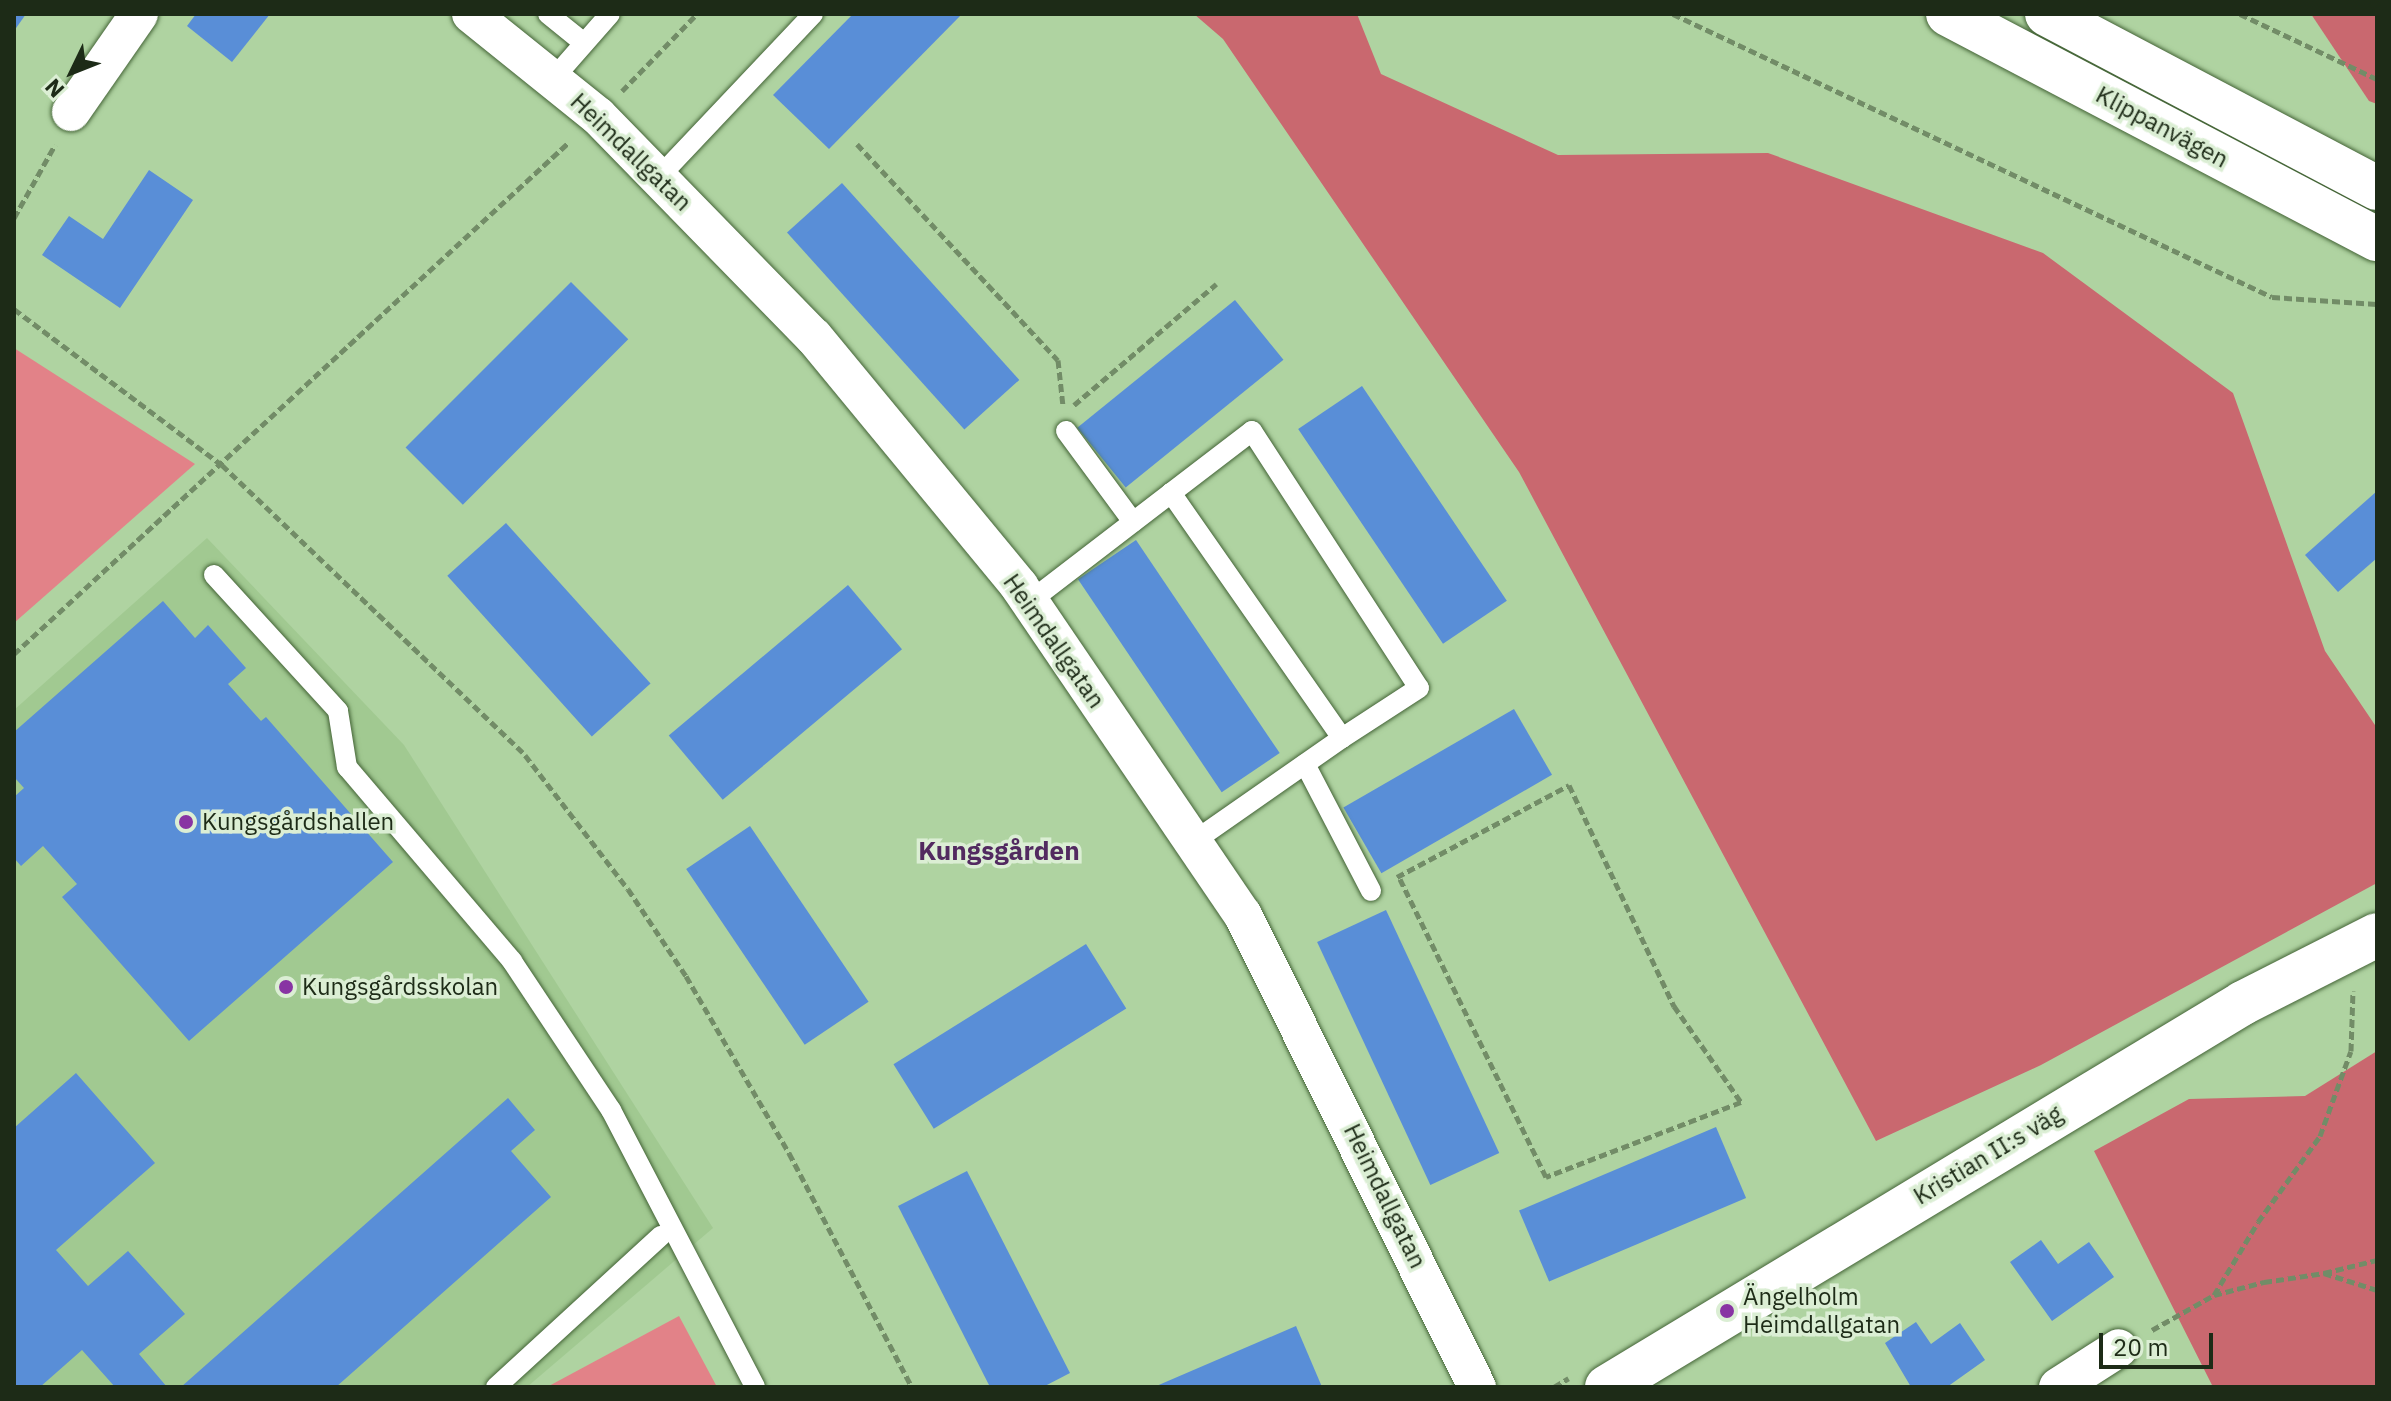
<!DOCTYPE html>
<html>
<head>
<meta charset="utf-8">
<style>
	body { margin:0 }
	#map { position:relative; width:2391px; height:1401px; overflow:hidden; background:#afd3a1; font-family:"IBM Plex Sans",sans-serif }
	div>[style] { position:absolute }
	.built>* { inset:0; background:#a1c991 }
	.green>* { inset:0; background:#e28288 }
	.forest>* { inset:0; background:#c9686f }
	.building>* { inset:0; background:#598ed7; transform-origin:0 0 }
	.path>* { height:5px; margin-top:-2.5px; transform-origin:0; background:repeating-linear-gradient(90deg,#728c67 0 8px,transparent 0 12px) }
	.roads { filter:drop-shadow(0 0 2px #446437) drop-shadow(0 0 2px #446437) }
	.service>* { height:20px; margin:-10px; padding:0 10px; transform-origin:10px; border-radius:10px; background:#fff }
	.minor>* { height:38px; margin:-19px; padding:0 19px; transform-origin:19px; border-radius:19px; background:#fff }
	.tertiary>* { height:44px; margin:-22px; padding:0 22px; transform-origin:22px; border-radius:22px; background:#fff }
	.secondary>* { height:44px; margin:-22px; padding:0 22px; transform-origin:22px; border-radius:22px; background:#fff }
	.dots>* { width:22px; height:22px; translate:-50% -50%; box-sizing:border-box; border:4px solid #dbeed4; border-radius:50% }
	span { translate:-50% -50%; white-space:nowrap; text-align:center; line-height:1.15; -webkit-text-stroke:7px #dbeed4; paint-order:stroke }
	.street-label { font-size:24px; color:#1d2b17 }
	.poi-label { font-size:24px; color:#1d2b17 }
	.left { translate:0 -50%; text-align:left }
	.neighbourhood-label { font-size:26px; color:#522a60; font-weight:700 }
	.frame { position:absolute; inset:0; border:16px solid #1d2b17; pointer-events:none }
	.north { position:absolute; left:32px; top:32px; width:80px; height:80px; -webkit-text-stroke:6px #dbeed4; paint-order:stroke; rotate:227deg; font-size:22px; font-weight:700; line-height:32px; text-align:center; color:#1d2b17 }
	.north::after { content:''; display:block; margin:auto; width:28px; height:36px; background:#1d2b17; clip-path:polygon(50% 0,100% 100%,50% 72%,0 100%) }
	.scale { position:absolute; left:2099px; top:1333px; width:114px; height:36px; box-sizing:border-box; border:4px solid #1d2b17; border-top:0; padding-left:10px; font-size:24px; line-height:28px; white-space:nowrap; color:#1d2b17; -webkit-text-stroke:6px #dbeed4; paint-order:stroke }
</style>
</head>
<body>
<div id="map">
	<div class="built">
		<div style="clip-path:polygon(207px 538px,404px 745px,713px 1228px,527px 1387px,14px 1387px,14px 710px)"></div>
	</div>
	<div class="green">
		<div style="clip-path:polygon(14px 348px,195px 464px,14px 623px)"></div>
		<div style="clip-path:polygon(679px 1316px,717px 1387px,547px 1387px)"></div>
	</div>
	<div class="forest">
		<div style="clip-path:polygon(1194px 14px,1357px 14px,1381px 74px,1558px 155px,1768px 153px,2043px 253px,2233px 393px,2325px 651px,2377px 728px,2377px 883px,2041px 1065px,1876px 1141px,1519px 472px,1223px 39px)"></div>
		<div style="clip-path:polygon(2311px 14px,2377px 14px,2377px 104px,2369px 101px)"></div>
		<div style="clip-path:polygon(2377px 1051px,2377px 1387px,2213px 1387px,2094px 1151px,2189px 1099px,2305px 1096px)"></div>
	</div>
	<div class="building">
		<div style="clip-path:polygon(14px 14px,26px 14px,14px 31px)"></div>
		<div style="clip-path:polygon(196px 14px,270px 14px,232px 62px,187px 26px)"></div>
		<div style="clip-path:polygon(853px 14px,962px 14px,829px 149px,773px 95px)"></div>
		<div style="clip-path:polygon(149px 170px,193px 200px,120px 308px,42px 255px,69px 216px,103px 239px)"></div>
		<div style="left:842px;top:183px;width:265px;height:74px;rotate:48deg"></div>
		<div style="left:571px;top:282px;width:81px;height:234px;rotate:45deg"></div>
		<div style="left:1235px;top:300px;width:77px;height:203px;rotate:51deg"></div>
		<div style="left:1362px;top:386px;width:259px;height:77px;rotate:56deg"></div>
		<div style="clip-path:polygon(2377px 491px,2377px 558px,2338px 592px,2305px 555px)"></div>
		<div style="left:506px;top:523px;width:216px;height:79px;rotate:48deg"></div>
		<div style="left:1136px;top:540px;width:257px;height:70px;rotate:56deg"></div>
		<div style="left:848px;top:585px;width:84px;height:234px;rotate:50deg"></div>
		<div style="clip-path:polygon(163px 601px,195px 638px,208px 625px,246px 668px,228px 684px,261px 721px,266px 717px,393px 862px,189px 1041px,62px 897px,77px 884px,43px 846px,21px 866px,14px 858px,14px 797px,24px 788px,14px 777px,14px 732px)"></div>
		<div style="left:1514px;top:709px;width:76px;height:197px;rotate:60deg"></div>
		<div style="left:750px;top:826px;width:212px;height:77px;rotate:56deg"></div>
		<div style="left:1386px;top:910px;width:268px;height:76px;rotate:65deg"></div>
		<div style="left:1086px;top:944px;width:76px;height:227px;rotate:58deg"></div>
		<div style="clip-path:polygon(76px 1073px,155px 1163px,56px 1250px,88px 1286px,128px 1251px,185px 1314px,139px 1354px,167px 1387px,115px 1387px,82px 1350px,40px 1387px,14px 1387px,14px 1128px)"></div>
		<div style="clip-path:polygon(508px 1098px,535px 1130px,511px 1151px,551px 1197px,336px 1387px,181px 1387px)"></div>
		<div style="left:1716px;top:1127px;width:77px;height:214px;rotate:67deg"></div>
		<div style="clip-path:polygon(967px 1171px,1070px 1373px,1043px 1387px,990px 1387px,898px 1206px)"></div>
		<div style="clip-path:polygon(2041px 1240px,2058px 1264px,2089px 1242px,2114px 1277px,2052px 1321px,2010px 1262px)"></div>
		<div style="clip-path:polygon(1916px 1322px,1931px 1344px,1960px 1323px,1985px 1360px,1947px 1387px,1911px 1387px,1885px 1343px)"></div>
		<div style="clip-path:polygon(1296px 1326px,1322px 1387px,1154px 1387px)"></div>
	</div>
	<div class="path">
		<div style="left:1673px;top:14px;width:662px;rotate:25.29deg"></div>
		<div style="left:2272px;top:297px;width:105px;rotate:3.8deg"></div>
		<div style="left:2240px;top:14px;width:152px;rotate:25.4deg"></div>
		<div style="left:622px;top:91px;width:107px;rotate:-45.8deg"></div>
		<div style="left:857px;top:144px;width:295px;rotate:47.1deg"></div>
		<div style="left:1058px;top:360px;width:46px;rotate:83.8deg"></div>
		<div style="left:14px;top:218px;width:84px;rotate:-60.7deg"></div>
		<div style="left:14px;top:309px;width:260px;rotate:36.9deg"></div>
		<div style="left:222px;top:465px;width:419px;rotate:43.7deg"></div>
		<div style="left:525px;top:755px;width:169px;rotate:52.5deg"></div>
		<div style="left:628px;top:889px;width:105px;rotate:56.3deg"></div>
		<div style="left:686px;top:976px;width:205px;rotate:59.8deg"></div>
		<div style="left:789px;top:1153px;width:264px;rotate:62.3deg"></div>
		<div style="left:1074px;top:405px;width:187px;rotate:-40.4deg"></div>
		<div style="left:14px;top:654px;width:755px;rotate:-42.69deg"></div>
		<div style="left:1397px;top:877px;width:195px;rotate:-28.1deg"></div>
		<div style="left:1569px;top:785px;width:245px;rotate:64.6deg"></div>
		<div style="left:1674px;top:1006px;width:117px;rotate:55.1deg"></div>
		<div style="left:1741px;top:1102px;width:209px;rotate:159deg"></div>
		<div style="left:1546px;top:1177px;width:332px;rotate:-116.1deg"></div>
		<div style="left:2324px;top:1273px;width:55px;rotate:-13.8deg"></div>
		<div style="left:2214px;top:1295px;width:85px;rotate:-58.9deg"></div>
		<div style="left:2258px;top:1222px;width:106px;rotate:-54.2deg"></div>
		<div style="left:2320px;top:1136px;width:90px;rotate:-70deg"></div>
		<div style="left:2351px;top:1051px;width:60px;rotate:-88.1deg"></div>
		<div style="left:2152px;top:1330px;width:71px;rotate:-29.4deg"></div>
		<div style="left:2214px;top:1295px;width:52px;rotate:-14.6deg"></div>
		<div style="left:2264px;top:1282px;width:61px;rotate:-8.5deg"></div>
		<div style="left:2324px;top:1273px;width:56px;rotate:17.8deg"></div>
		<div style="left:1554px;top:1387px;width:17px;rotate:-31deg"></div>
	</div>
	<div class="roads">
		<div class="service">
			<div style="left:548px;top:14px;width:46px;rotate:38.9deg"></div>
			<div style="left:553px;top:79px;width:86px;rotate:-48.8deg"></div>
			<div style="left:659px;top:177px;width:224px;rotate:-46.6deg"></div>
			<div style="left:1066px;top:431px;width:113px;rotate:53.6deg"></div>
			<div style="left:214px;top:575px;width:184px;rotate:47.6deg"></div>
			<div style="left:338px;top:711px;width:57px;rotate:80.9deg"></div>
			<div style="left:347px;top:767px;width:255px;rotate:49.6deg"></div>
			<div style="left:512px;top:961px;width:179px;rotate:56.4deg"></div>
			<div style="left:611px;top:1110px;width:312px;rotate:62.5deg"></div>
			<div style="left:1029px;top:602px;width:179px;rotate:-37.5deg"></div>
			<div style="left:1171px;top:493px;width:102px;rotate:-37.4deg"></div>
			<div style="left:1252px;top:431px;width:306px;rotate:57deg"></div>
			<div style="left:1419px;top:688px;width:92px;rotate:147deg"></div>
			<div style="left:1342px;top:738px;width:299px;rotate:-124.9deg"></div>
			<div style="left:1305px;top:764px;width:143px;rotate:62.5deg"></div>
			<div style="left:1193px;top:842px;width:182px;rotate:-34.9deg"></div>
			<div style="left:496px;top:1387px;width:224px;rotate:-42.5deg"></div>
		</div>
		<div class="minor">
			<div style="left:471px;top:14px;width:163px;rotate:38.8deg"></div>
			<div style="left:598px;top:116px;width:309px;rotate:45.7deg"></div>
			<div style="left:814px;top:337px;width:323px;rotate:50.5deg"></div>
			<div style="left:1019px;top:586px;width:398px;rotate:55.8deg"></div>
			<div style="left:1243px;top:915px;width:527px;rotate:63.63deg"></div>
			<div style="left:71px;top:112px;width:119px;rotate:-55.2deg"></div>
			<div style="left:2058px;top:1387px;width:72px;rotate:-32.6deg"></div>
		</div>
		<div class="tertiary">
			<div style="left:1607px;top:1387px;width:743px;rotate:-31.12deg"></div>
			<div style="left:2243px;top:1003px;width:150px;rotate:-26.9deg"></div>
		</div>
		<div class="secondary">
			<div style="left:1948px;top:14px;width:484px;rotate:27.7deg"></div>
			<div style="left:2047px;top:14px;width:373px;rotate:27.8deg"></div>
		</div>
	</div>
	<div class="dots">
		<div style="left:186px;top:822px;background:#8834a3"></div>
		<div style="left:286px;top:987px;background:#8834a3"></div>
		<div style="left:1727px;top:1311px;background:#8834a3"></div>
	</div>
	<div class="street-label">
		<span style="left:2162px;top:127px;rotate:28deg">Klippanvägen</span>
		<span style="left:631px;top:152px;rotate:44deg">Heimdallgatan</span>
		<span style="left:1054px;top:641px;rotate:55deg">Heimdallgatan</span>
		<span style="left:1988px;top:1155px;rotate:-31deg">Kristian II:s väg</span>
		<span style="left:1385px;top:1196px;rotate:64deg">Heimdallgatan</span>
	</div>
	<div class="poi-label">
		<span class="left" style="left:202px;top:822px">Kungsgårdshallen</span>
		<span class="left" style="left:302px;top:987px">Kungsgårdsskolan</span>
		<span class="left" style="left:1743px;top:1311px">Ängelholm<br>Heimdallgatan</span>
	</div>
	<div class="neighbourhood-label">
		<span style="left:999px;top:851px">Kungsgården</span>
	</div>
	<div class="frame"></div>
	<div class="north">N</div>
	<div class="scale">20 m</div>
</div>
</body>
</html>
